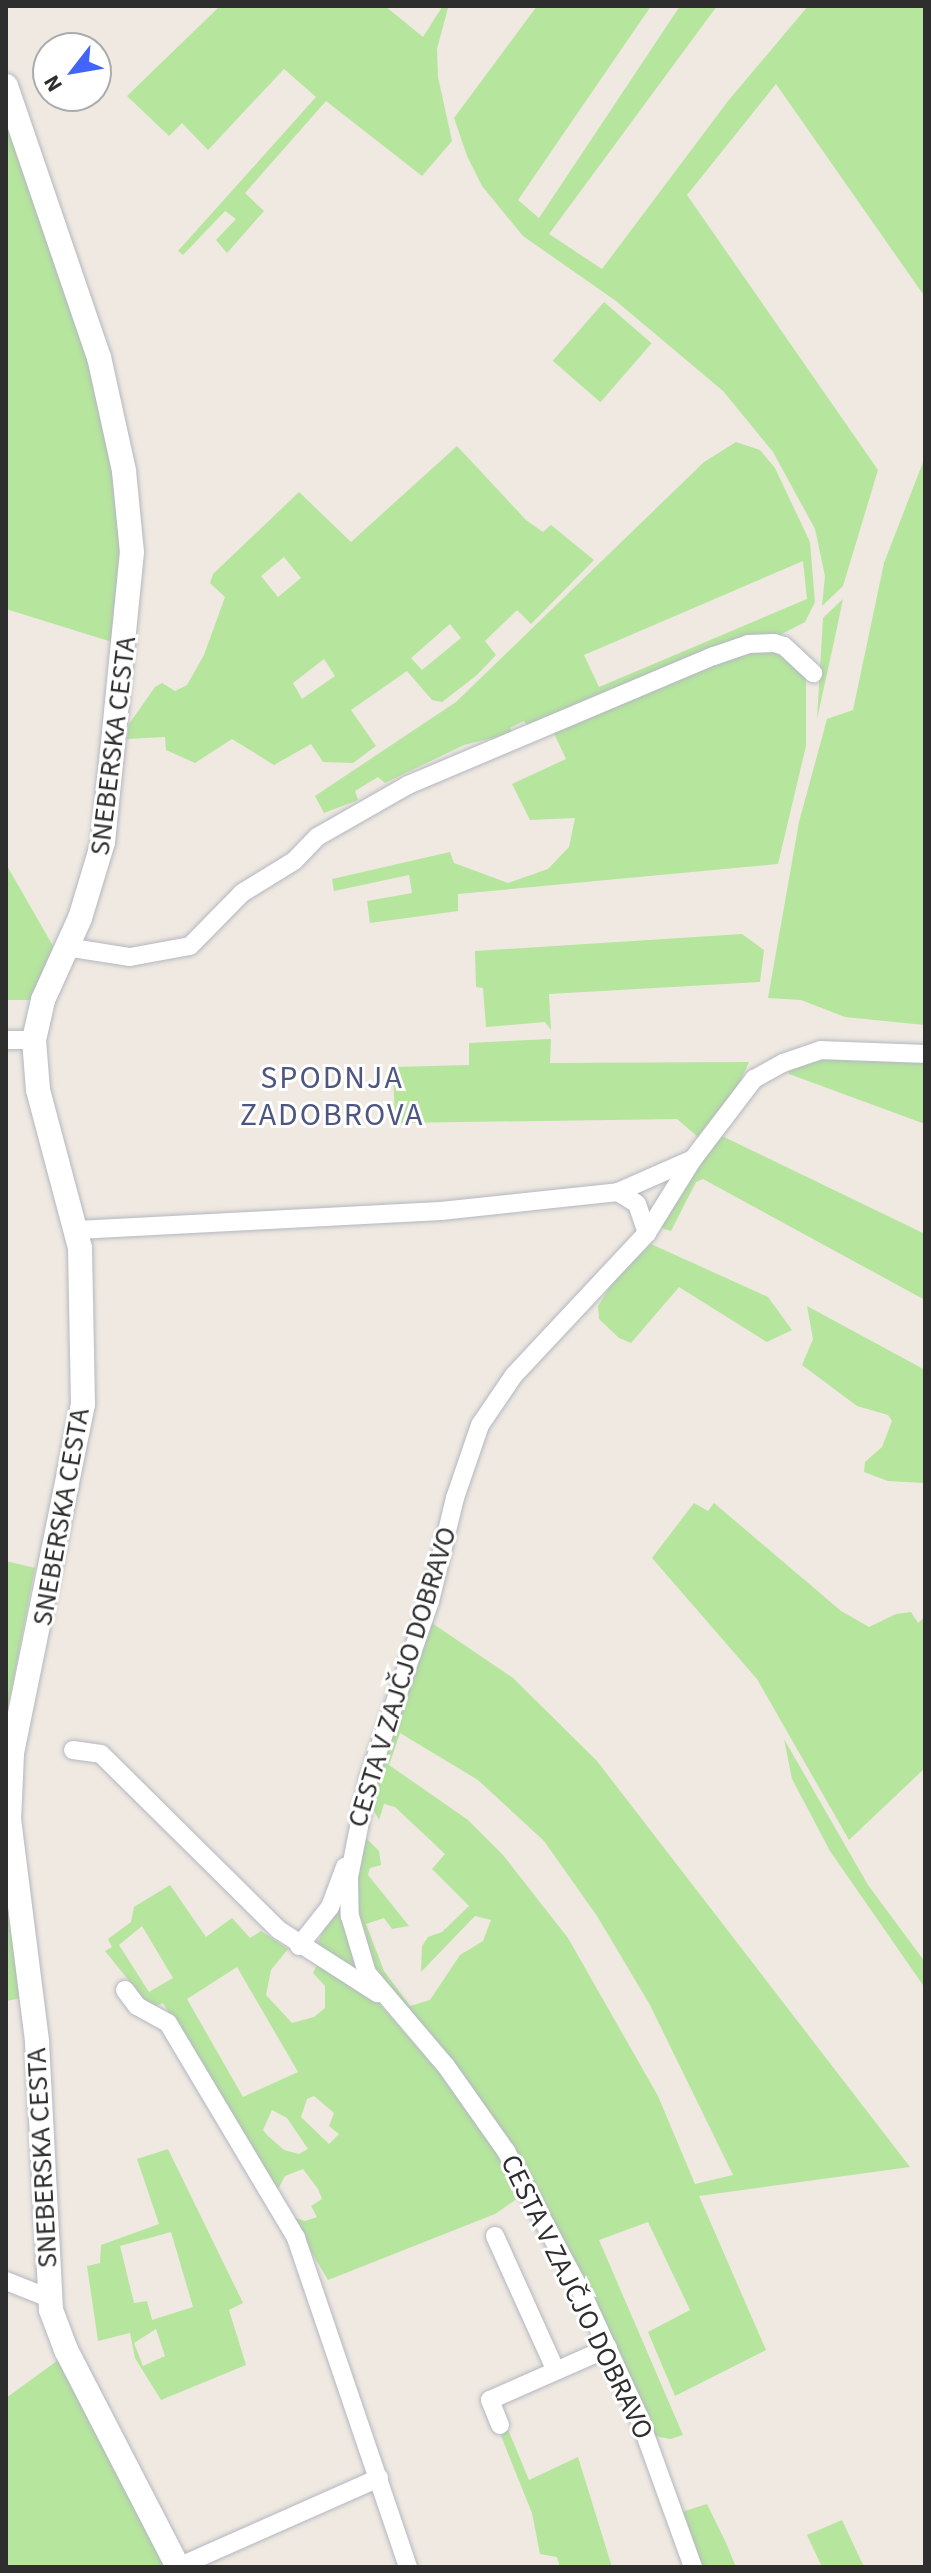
<!DOCTYPE html>
<html>
<head>
<meta charset="utf-8">
<style>
	body { margin:0 }
	#map { position:relative; width:931px; height:2573px; overflow:hidden; background:#efe9e1; font-family:"Source Sans 3",sans-serif }
	div>[style] { position:absolute }
	.green>* { inset:0; background:#b6e59e; transform-origin:0 0 }
	.roads { filter:drop-shadow(0 0 2px #b4b7c1) drop-shadow(0 0 2px #b4b7c1) }
	.minor>* { height:18px; margin:-9px; padding:0 9px; transform-origin:9px; border-radius:9px; background:#fff }
	.tertiary>* { height:24px; margin:-12px; padding:0 12px; transform-origin:12px; border-radius:12px; background:#fff }
	span { translate:-50% -50%; white-space:nowrap; text-align:center; line-height:1.15; -webkit-text-stroke:6px #fff; paint-order:stroke }
	.street-label { font-size:28px; color:#2e2e2e }
	.quarter-label { font-size:32px; color:#4d5680; letter-spacing:2px }
	.frame { position:absolute; inset:0; border:8px solid #2e2e2e; pointer-events:none }
	.north { position:absolute; left:32px; top:32px; width:80px; height:80px; box-sizing:border-box; background:#fff; border:2px solid #ababab; border-radius:50%; rotate:239deg; font-size:22px; font-weight:700; line-height:32px; text-align:center; color:#2e2e2e }
	.north::after { content:''; display:block; margin:auto; width:28px; height:36px; background:#4264fb; clip-path:polygon(50% 0,100% 100%,50% 72%,0 100%) }
</style>
</head>
<body>
<div id="map">
	<div class="green">
		<div style="clip-path:polygon(220px 6px,385px 6px,423px 37px,442px 7px,448px 8px,437px 49px,438px 77px,452px 141px,422px 176px,326px 101px,245px 193px,264px 211px,227px 253px,216px 240px,236px 219px,225px 211px,183px 255px,178px 251px,316px 97px,284px 69px,208px 150px,182px 123px,169px 136px,127px 96px)"></div>
		<div style="clip-path:polygon(537px 6px,651px 6px,518px 200px,539px 218px,680px 6px,717px 6px,549px 234px,602px 269px,728px 101px,808px 6px,925px 6px,925px 297px,776px 84px,687px 195px,878px 470px,843px 586px,822px 606px,825px 576px,815px 529px,773px 452px,723px 391px,616px 301px,523px 236px,482px 186px,467px 156px,454px 118px)"></div>
		<div style="clip-path:polygon(6px 115px,89px 357px,108px 448px,121px 530px,112px 642px,6px 609px)"></div>
		<div style="left:604px;top:302px;width:63px;height:78px;rotate:41deg"></div>
		<div style="clip-path:polygon(evenodd,736px 442px,760px 450px,775px 468px,810px 542px,815px 602px,805px 622px,774px 638px,529px 727px,524px 721px,510px 728px,513px 733px,464px 745px,385px 783px,378px 777px,355px 791px,358px 800px,324px 813px,315px 796px,456px 702px,704px 462px,736px 442px,803px 561px,807px 599px,599px 687px,584px 655px,803px 561px)"></div>
		<div style="clip-path:polygon(evenodd,457px 446px,526px 520px,543px 532px,551px 525px,594px 560px,531px 624px,517px 610px,485px 641px,496px 655px,477px 675px,442px 702px,432px 700px,407px 671px,351px 710px,376px 746px,353px 763px,323px 762px,311px 744px,274px 765px,232px 739px,195px 763px,166px 750px,165px 737px,127px 739px,129px 724px,155px 687px,162px 683px,175px 691px,187px 685px,204px 655px,225px 597px,210px 583px,213px 574px,299px 492px,351px 542px,457px 446px,284px 557px,301px 578px,278px 597px,261px 576px,284px 557px,457px 446px,450px 624px,461px 638px,422px 670px,411px 658px,450px 624px,457px 446px,324px 659px,335px 676px,302px 699px,293px 683px,324px 659px)"></div>
		<div style="clip-path:polygon(925px 457px,925px 1025px,845px 1017px,801px 1000px,768px 998px,799px 822px,827px 719px,853px 710px,884px 563px)"></div>
		<div style="clip-path:polygon(843px 599px,835px 637px,817px 719px,823px 618px)"></div>
		<div style="clip-path:polygon(749px 648px,787px 653px,806px 675px,806px 746px,778px 864px,458px 894px,458px 911px,370px 923px,367px 901px,412px 893px,409px 875px,334px 891px,332px 879px,450px 852px,454px 863px,508px 883px,548px 869px,569px 847px,575px 818px,530px 820px,512px 784px,566px 759px,551px 727px)"></div>
		<div style="clip-path:polygon(6px 864px,53px 946px,31px 1000px,6px 1000px)"></div>
		<div style="clip-path:polygon(742px 934px,764px 950px,760px 982px,549px 994px,551px 1030px,545px 1022px,486px 1027px,483px 988px,476px 987px,475px 951px)"></div>
		<div style="clip-path:polygon(551px 1039px,550px 1063px,749px 1062px,739px 1084px,698px 1137px,677px 1119px,395px 1123px,393px 1067px,469px 1065px,469px 1043px)"></div>
		<div style="clip-path:polygon(855px 1054px,925px 1062px,925px 1124px,789px 1074px,787px 1067px)"></div>
		<div style="clip-path:polygon(718px 1134px,925px 1234px,925px 1300px,703px 1179px,696px 1182px,671px 1231px,664px 1229px,661px 1226px)"></div>
		<div style="clip-path:polygon(651px 1244px,768px 1297px,792px 1330px,767px 1342px,679px 1287px,631px 1343px,619px 1338px,599px 1319px,598px 1306px,615px 1279px)"></div>
		<div style="clip-path:polygon(807px 1306px,925px 1370px,925px 1483px,888px 1481px,864px 1472px,865px 1462px,882px 1447px,892px 1421px,888px 1415px,857px 1406px,802px 1365px,813px 1339px)"></div>
		<div style="clip-path:polygon(694px 1503px,708px 1511px,714px 1503px,841px 1611px,869px 1627px,896px 1614px,911px 1612px,918px 1623px,925px 1617px,925px 1768px,849px 1840px,757px 1679px,652px 1558px)"></div>
		<div style="clip-path:polygon(6px 1561px,35px 1568px,6px 1719px)"></div>
		<div style="clip-path:polygon(evenodd,429px 1621px,513px 1678px,597px 1761px,910px 2167px,699px 2196px,766px 2350px,675px 2396px,648px 2332px,690px 2310px,648px 2222px,599px 2240px,683px 2435px,670px 2439px,655px 2436px,554px 2230px,367px 1962px,356px 1912px,359px 1831px,379px 1851px,381px 1865px,370px 1868px,368px 1875px,409px 1926px,392px 1929px,384px 1918px,366px 1924px,384px 1971px,410px 2006px,430px 2000px,460px 1955px,483px 1941px,491px 1920px,475px 1916px,421px 1972px,422px 1946px,428px 1937px,442px 1932px,469px 1906px,432px 1869px,445px 1854px,395px 1807px,384px 1804px,379px 1820px,368px 1800px,429px 1621px,400px 1733px,478px 1780px,544px 1841px,597px 1916px,650px 2005px,733px 2175px,695px 2184px,658px 2096px,568px 1938px,503px 1855px,468px 1820px,389px 1765px,400px 1733px)"></div>
		<div style="clip-path:polygon(784px 1739px,868px 1885px,925px 1962px,925px 1988px,830px 1851px,792px 1779px)"></div>
		<div style="clip-path:polygon(evenodd,170px 1885px,206px 1937px,232px 1918px,250px 1938px,261px 1931px,288px 1949px,271px 1970px,266px 1995px,292px 2023px,314px 2017px,325px 2008px,325px 1986px,313px 1973px,317px 1965px,377px 2001px,463px 2100px,524px 2194px,495px 2214px,328px 2280px,290px 2216px,305px 2221px,317px 2217px,311px 2206px,322px 2199px,318px 2189px,303px 2169px,285px 2176px,276px 2193px,163px 2003px,151px 2008px,105px 1951px,112px 1947px,108px 1939px,131px 1922px,134px 1907px,170px 1885px,142px 1926px,173px 1978px,149px 1992px,119px 1945px,142px 1926px,170px 1885px,237px 1967px,298px 2072px,243px 2097px,187px 1999px,237px 1967px,170px 1885px,314px 2096px,334px 2113px,329px 2126px,339px 2134px,329px 2144px,301px 2117px,307px 2099px,314px 2096px,170px 1885px,272px 2110px,287px 2118px,308px 2149px,299px 2154px,284px 2150px,268px 2136px,263px 2130px,272px 2110px)"></div>
		<div style="clip-path:polygon(341px 1890px,349px 1946px,360px 1972px,316px 1947px)"></div>
		<div style="clip-path:polygon(6px 1892px,22px 1998px,6px 2001px)"></div>
		<div style="clip-path:polygon(evenodd,168px 2149px,243px 2303px,229px 2310px,246px 2365px,161px 2400px,135px 2358px,130px 2333px,98px 2341px,87px 2266px,100px 2263px,101px 2245px,159px 2224px,137px 2159px,168px 2149px,171px 2232px,193px 2307px,152px 2320px,147px 2301px,134px 2303px,120px 2246px,171px 2232px,168px 2149px,156px 2329px,165px 2356px,143px 2366px,134px 2343px,156px 2329px)"></div>
		<div style="clip-path:polygon(61px 2358px,166px 2567px,6px 2567px,6px 2398px)"></div>
		<div style="clip-path:polygon(504px 2420px,529px 2480px,578px 2457px,612px 2567px,560px 2567px,557px 2557px,540px 2554px,532px 2513px,501px 2436px)"></div>
		<div style="clip-path:polygon(707px 2504px,726px 2543px,736px 2567px,700px 2567px,682px 2512px)"></div>
		<div style="clip-path:polygon(842px 2520px,856px 2550px,864px 2567px,822px 2567px,807px 2535px)"></div>
	</div>
	<div class="roads">
		<div class="minor">
			<div style="left:66px;top:947px;width:65px;rotate:8.9deg"></div>
			<div style="left:130px;top:957px;width:61px;rotate:-10.4deg"></div>
			<div style="left:190px;top:946px;width:74px;rotate:-45.5deg"></div>
			<div style="left:242px;top:893px;width:61px;rotate:-31.6deg"></div>
			<div style="left:294px;top:861px;width:33px;rotate:-46deg"></div>
			<div style="left:317px;top:837px;width:105px;rotate:-29.7deg"></div>
			<div style="left:408px;top:785px;width:332px;rotate:-22.9deg"></div>
			<div style="left:714px;top:656px;width:36px;rotate:-19deg"></div>
			<div style="left:748px;top:644px;width:26px;rotate:-2deg"></div>
			<div style="left:774px;top:643px;width:10px;rotate:17deg"></div>
			<div style="left:784px;top:646px;width:40px;rotate:43deg"></div>
			<div style="left:6px;top:1040px;width:28px"></div>
			<div style="left:693px;top:1159px;width:87px;rotate:121.9deg"></div>
			<div style="left:647px;top:1233px;width:195px;rotate:133.1deg"></div>
			<div style="left:514px;top:1375px;width:60px;rotate:124.2deg"></div>
			<div style="left:480px;top:1425px;width:77px;rotate:108.9deg"></div>
			<div style="left:455px;top:1498px;width:106px;rotate:103.6deg"></div>
			<div style="left:430px;top:1601px;width:186px;rotate:109.1deg"></div>
			<div style="left:369px;top:1777px;width:102px;rotate:101.3deg"></div>
			<div style="left:349px;top:1877px;width:39px;rotate:89deg"></div>
			<div style="left:350px;top:1916px;width:59px;rotate:73.4deg"></div>
			<div style="left:367px;top:1973px;width:122px;rotate:49.7deg"></div>
			<div style="left:446px;top:2066px;width:104px;rotate:54.8deg"></div>
			<div style="left:506px;top:2151px;width:168px;rotate:61.9deg"></div>
			<div style="left:585px;top:2299px;width:128px;rotate:65.4deg"></div>
			<div style="left:638px;top:2415px;width:162px;rotate:70.1deg"></div>
			<div style="left:618px;top:1192px;width:22px;rotate:32deg"></div>
			<div style="left:637px;top:1204px;width:31px;rotate:71deg"></div>
			<div style="left:77px;top:1230px;width:364px;rotate:-3deg"></div>
			<div style="left:441px;top:1211px;width:178px;rotate:-6.1deg"></div>
			<div style="left:618px;top:1192px;width:82px;rotate:-23.7deg"></div>
			<div style="left:693px;top:1159px;width:101px;rotate:-52.7deg"></div>
			<div style="left:754px;top:1079px;width:33px;rotate:-29deg"></div>
			<div style="left:783px;top:1063px;width:40px;rotate:-18.9deg"></div>
			<div style="left:821px;top:1050px;width:104px;rotate:2.2deg"></div>
			<div style="left:73px;top:1750px;width:28px;rotate:8deg"></div>
			<div style="left:101px;top:1754px;width:250px;rotate:44.7deg"></div>
			<div style="left:279px;top:1930px;width:117px;rotate:32.7deg"></div>
			<div style="left:299px;top:1946px;width:50px;rotate:-51.5deg"></div>
			<div style="left:330px;top:1907px;width:43px;rotate:-69.4deg"></div>
			<div style="left:125px;top:1990px;width:20px;rotate:53deg"></div>
			<div style="left:137px;top:2006px;width:35px;rotate:29deg"></div>
			<div style="left:168px;top:2023px;width:250px;rotate:59.2deg"></div>
			<div style="left:296px;top:2238px;width:348px;rotate:71.2deg"></div>
			<div style="left:495px;top:2236px;width:148px;rotate:65.7deg"></div>
			<div style="left:6px;top:2281px;width:46px;rotate:21.6deg"></div>
			<div style="left:500px;top:2425px;width:27px;rotate:-112deg"></div>
			<div style="left:490px;top:2400px;width:129px;rotate:-23.8deg"></div>
			<div style="left:178px;top:2567px;width:220px;rotate:-23.9deg"></div>
		</div>
		<div class="tertiary">
			<div style="left:6px;top:86px;width:287px;rotate:71.1deg"></div>
			<div style="left:99px;top:357px;width:117px;rotate:77.6deg"></div>
			<div style="left:124px;top:471px;width:81px;rotate:84.4deg"></div>
			<div style="left:132px;top:552px;width:291px;rotate:95.7deg"></div>
			<div style="left:103px;top:842px;width:79px;rotate:106.8deg"></div>
			<div style="left:80px;top:918px;width:90px;rotate:114.3deg"></div>
			<div style="left:43px;top:1000px;width:41px;rotate:102.7deg"></div>
			<div style="left:34px;top:1040px;width:50px;rotate:85.4deg"></div>
			<div style="left:38px;top:1090px;width:163px;rotate:75.1deg"></div>
			<div style="left:80px;top:1248px;width:156px;rotate:88.9deg"></div>
			<div style="left:83px;top:1404px;width:357px;rotate:101.5deg"></div>
			<div style="left:12px;top:1754px;width:65px;rotate:92.6deg"></div>
			<div style="left:9px;top:1819px;width:225px;rotate:82.8deg"></div>
			<div style="left:37px;top:2042px;width:268px;rotate:87deg"></div>
			<div style="left:51px;top:2310px;width:43px;rotate:69.4deg"></div>
			<div style="left:66px;top:2350px;width:244px;rotate:62.7deg"></div>
		</div>
	</div>
	<div class="street-label">
		<span style="left:113px;top:746px;rotate:-83deg">SNEBERSKA CESTA</span>
		<span style="left:61px;top:1517px;rotate:-80deg">SNEBERSKA CESTA</span>
		<span style="left:402px;top:1677px;rotate:-73deg">CESTA V ZAJČJO DOBRAVO</span>
		<span style="left:42px;top:2158px;rotate:-93deg">SNEBERSKA CESTA</span>
		<span style="left:577px;top:2297px;rotate:64deg">CESTA V ZAJČJO DOBRAVO</span>
	</div>
	<div class="quarter-label">
		<span style="left:332px;top:1097px">SPODNJA<br>ZADOBROVA</span>
	</div>
	<div class="frame"></div>
	<div class="north">N</div>
</div>
</body>
</html>
